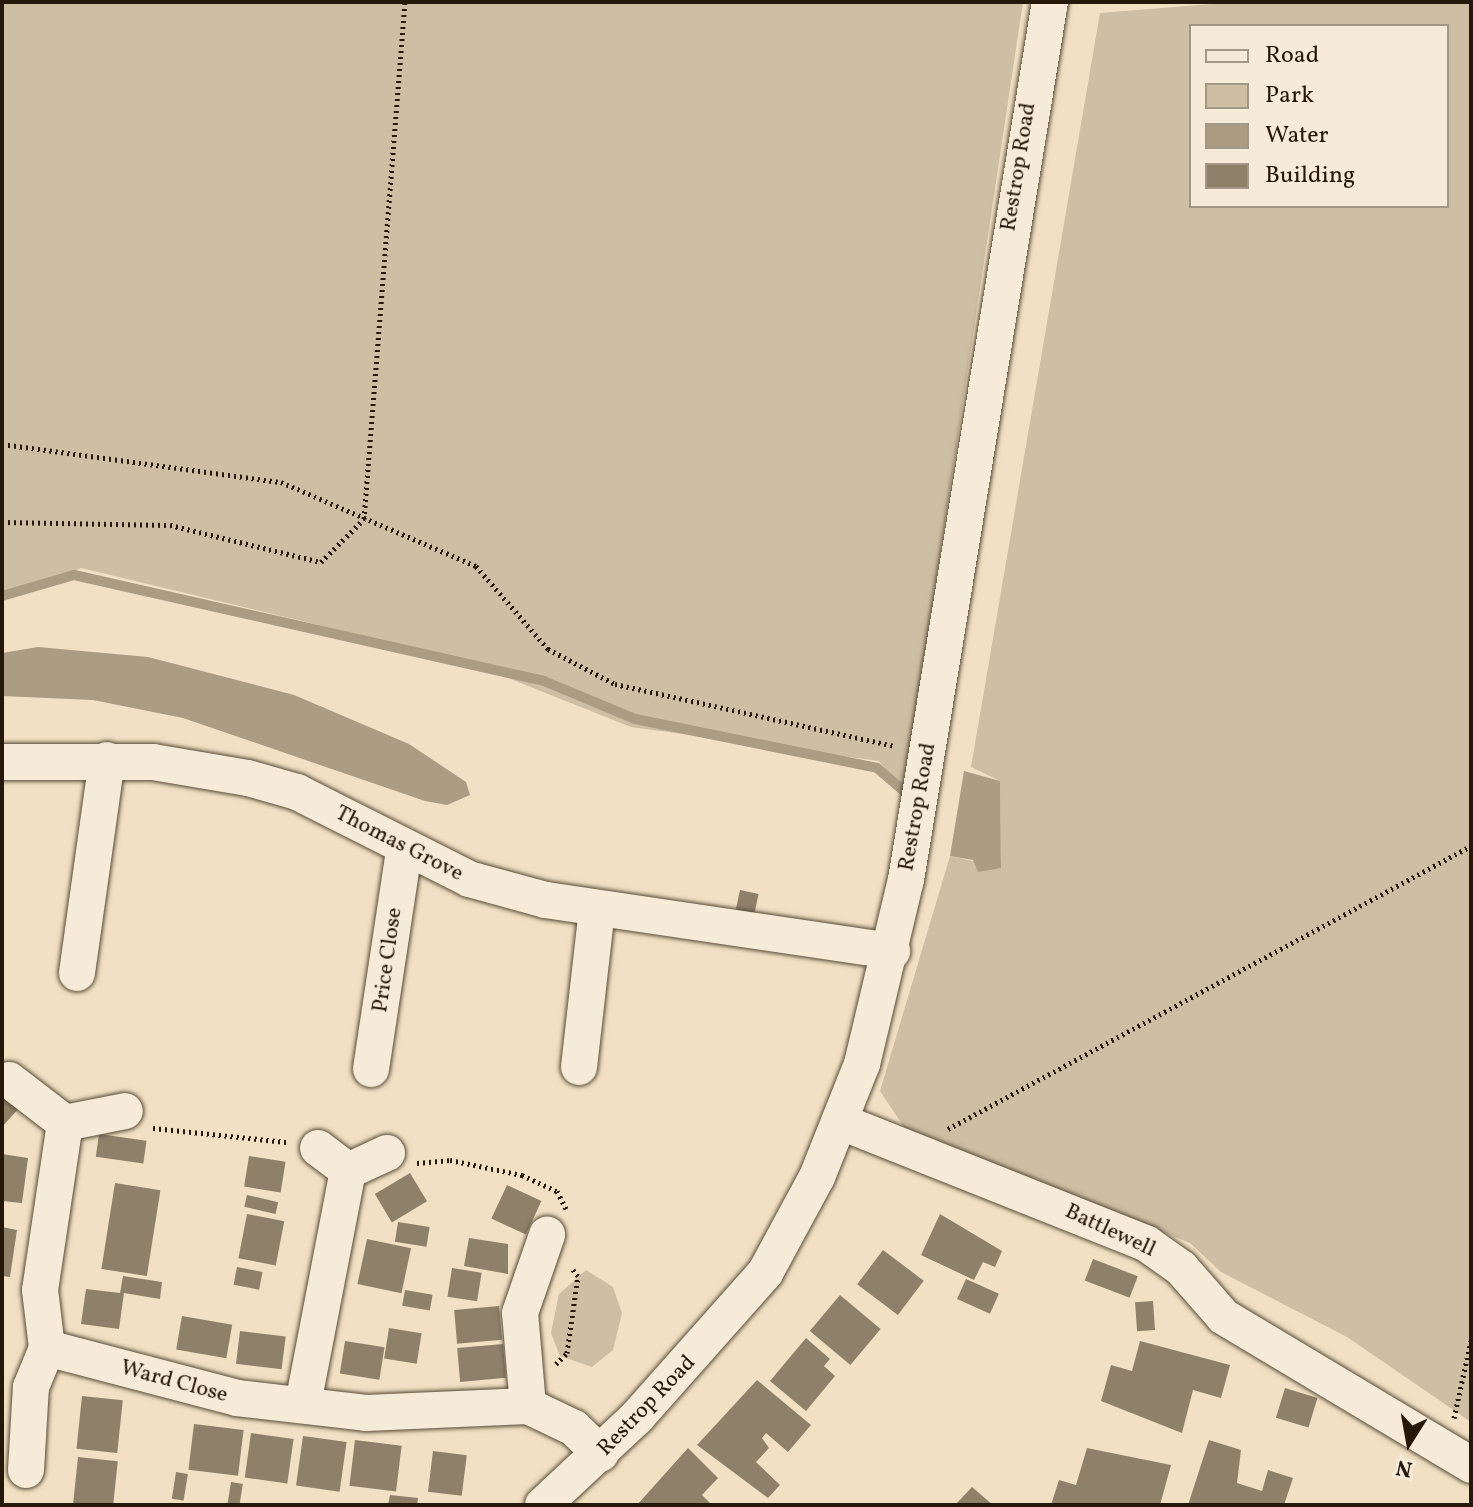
<!DOCTYPE html>
<html>
<head>
<meta charset="utf-8">
<style>
	body { margin:0 }
	#map { position:relative; width:1473px; height:1507px; overflow:hidden; background:#f1e0c3; font-family:Vollkorn,serif }
	div>[style] { position:absolute }
	.green>* { inset:0; background:#cebea3 }
	.water>* { inset:0; background:#ac9c84 }
	.stream>* { height:10px; margin:-5px; padding:0 5px; transform-origin:5px; border-radius:5px; background:#ac9c84 }
	.building>* { inset:0; background:#8f806a; transform-origin:0 0 }
	.path>* { height:5px; margin-top:-2.5px; transform-origin:0; background:repeating-linear-gradient(90deg,#251809 0 2px,transparent 0 6px) }
	.roads { filter:drop-shadow(0 0 2px #584a38) drop-shadow(0 0 2px #584a38) }
	.minor>* { height:36px; margin:-18px; padding:0 18px; transform-origin:18px; border-radius:18px; background:#f6ebd8 }
	span { translate:-50% -50%; white-space:nowrap; text-align:center; line-height:1.15; -webkit-text-stroke:7px #f6ebd8; paint-order:stroke }
	.street-label { font-size:22px; color:#251809 }
	.frame { position:absolute; inset:0; border:4px solid #251809; pointer-events:none }
	.legend { position:absolute; left:1189px; top:24px; width:260px; height:184px; box-sizing:border-box; background:#f6ebd8; border:2px solid #a29785; margin:0; padding:10px 14px; list-style:none; font-size:24px; color:#251809 }
	.legend li { display:flex; align-items:center; gap:16px; height:40px }
	.legend b { width:40px; border:2px solid #a29785 }
	.north { position:absolute; left:1369px; top:1403px; width:80px; height:80px; -webkit-text-stroke:6px #f6ebd8; paint-order:stroke; rotate:191deg; font-size:22px; font-weight:700; line-height:32px; text-align:center; color:#251809 }
	.north::after { content:''; display:block; margin:auto; width:28px; height:36px; background:#251809; clip-path:polygon(50% 0,100% 100%,50% 72%,0 100%) }
</style>
</head>
<body>
<div id="map">
	<div class="green">
		<div style="clip-path:polygon(2px 2px,1023px 2px,904px 794px,879px 761px,631px 727px,460px 659px,81px 568px,2px 598px)"></div>
		<div style="clip-path:polygon(evenodd,1236px 2px,1471px 2px,1471px 1422px,1347px 1337px,1221px 1272px,1190px 1243px,904px 1127px,880px 1091px,950px 856px,1001px 867px,1000px 781px,971px 767px,1100px 13px,1236px 2px,1191px 26px,1447px 26px,1447px 206px,1191px 206px,1191px 26px)"></div>
		<div style="clip-path:polygon(586px 1270px,613px 1287px,622px 1313px,613px 1350px,592px 1367px,560px 1356px,551px 1333px,559px 1294px)"></div>
	</div>
	<div class="water">
		<div style="clip-path:polygon(38px 647px,148px 657px,294px 695px,409px 744px,466px 782px,470px 795px,447px 805px,425px 801px,183px 718px,93px 700px,2px 696px,2px 653px)"></div>
		<div style="clip-path:polygon(964px 771px,1000px 781px,1001px 868px,978px 872px,973px 860px,950px 856px)"></div>
	</div>
	<div class="stream">
		<div style="left:2px;top:596px;width:75px;rotate:-16.3deg"></div>
		<div style="left:74px;top:575px;width:482px;rotate:12.7deg"></div>
		<div style="left:544px;top:681px;width:99px;rotate:22.7deg"></div>
		<div style="left:635px;top:719px;width:247px;rotate:11.4deg"></div>
		<div style="left:877px;top:768px;width:46px;rotate:40.6deg"></div>
	</div>
	<div class="building">
		<div style="left:740px;top:890px;width:19px;height:20px;rotate:12deg"></div>
		<div style="clip-path:polygon(2px 1091px,20px 1107px,2px 1127px)"></div>
		<div style="left:99px;top:1134px;width:48px;height:23px;rotate:8deg"></div>
		<div style="clip-path:polygon(2px 1154px,28px 1158px,22px 1203px,2px 1201px)"></div>
		<div style="left:249px;top:1156px;width:37px;height:31px;rotate:9deg"></div>
		<div style="left:410px;top:1173px;width:33px;height:41px;rotate:59deg"></div>
		<div style="left:115px;top:1183px;width:46px;height:87px;rotate:9deg"></div>
		<div style="left:507px;top:1185px;width:38px;height:37px;rotate:25deg"></div>
		<div style="left:247px;top:1195px;width:32px;height:12px;rotate:13deg"></div>
		<div style="left:247px;top:1214px;width:38px;height:45px;rotate:11deg"></div>
		<div style="clip-path:polygon(940px 1214px,1002px 1251px,995px 1267px,983px 1262px,974px 1280px,921px 1255px)"></div>
		<div style="left:398px;top:1222px;width:32px;height:20px;rotate:9deg"></div>
		<div style="clip-path:polygon(2px 1227px,17px 1230px,10px 1277px,2px 1276px)"></div>
		<div style="clip-path:polygon(469px 1238px,508px 1244px,508px 1274px,464px 1266px)"></div>
		<div style="left:367px;top:1239px;width:45px;height:46px;rotate:12deg"></div>
		<div style="left:883px;top:1250px;width:51px;height:43px;rotate:37deg"></div>
		<div style="left:1093px;top:1259px;width:48px;height:23px;rotate:21deg"></div>
		<div style="left:237px;top:1267px;width:26px;height:18px;rotate:11deg"></div>
		<div style="left:452px;top:1268px;width:30px;height:29px;rotate:9deg"></div>
		<div style="clip-path:polygon(123px 1276px,162px 1282px,160px 1299px,124px 1293px,119px 1329px,81px 1324px,86px 1289px,120px 1293px)"></div>
		<div style="left:966px;top:1279px;width:36px;height:22px;rotate:24deg"></div>
		<div style="left:405px;top:1290px;width:28px;height:16px;rotate:10deg"></div>
		<div style="left:840px;top:1295px;width:53px;height:47px;rotate:40deg"></div>
		<div style="left:1153px;top:1301px;width:29px;height:18px;rotate:86deg"></div>
		<div style="left:499px;top:1306px;width:34px;height:45px;rotate:85deg"></div>
		<div style="left:182px;top:1316px;width:51px;height:34px;rotate:10deg"></div>
		<div style="left:389px;top:1328px;width:33px;height:31px;rotate:9deg"></div>
		<div style="left:240px;top:1331px;width:46px;height:33px;rotate:7deg"></div>
		<div style="clip-path:polygon(806px 1338px,830px 1359px,824px 1366px,835px 1376px,806px 1411px,770px 1381px)"></div>
		<div style="left:345px;top:1341px;width:40px;height:33px;rotate:9deg"></div>
		<div style="clip-path:polygon(1140px 1341px,1230px 1365px,1221px 1398px,1193px 1390px,1182px 1433px,1101px 1401px,1111px 1365px,1132px 1371px)"></div>
		<div style="left:503px;top:1344px;width:34px;height:46px;rotate:85deg"></div>
		<div style="clip-path:polygon(757px 1380px,811px 1425px,788px 1452px,766px 1433px,762px 1438px,769px 1448px,756px 1462px,780px 1485px,768px 1498px,697px 1445px)"></div>
		<div style="left:1285px;top:1388px;width:34px;height:31px;rotate:17deg"></div>
		<div style="left:82px;top:1396px;width:41px;height:53px;rotate:6deg"></div>
		<div style="left:194px;top:1424px;width:50px;height:46px;rotate:7deg"></div>
		<div style="left:251px;top:1433px;width:43px;height:45px;rotate:8deg"></div>
		<div style="left:303px;top:1436px;width:44px;height:50px;rotate:8deg"></div>
		<div style="left:355px;top:1440px;width:47px;height:46px;rotate:7deg"></div>
		<div style="clip-path:polygon(1209px 1440px,1241px 1450px,1237px 1483px,1262px 1491px,1268px 1470px,1293px 1478px,1284px 1505px,1188px 1505px)"></div>
		<div style="clip-path:polygon(688px 1448px,718px 1478px,702px 1495px,710px 1503px,637px 1505px)"></div>
		<div style="clip-path:polygon(1087px 1448px,1171px 1465px,1160px 1505px,1051px 1505px,1059px 1480px,1076px 1485px)"></div>
		<div style="left:433px;top:1451px;width:34px;height:41px;rotate:7deg"></div>
		<div style="left:78px;top:1457px;width:40px;height:48px;rotate:6deg"></div>
		<div style="left:176px;top:1472px;width:12px;height:27px;rotate:9deg"></div>
		<div style="left:231px;top:1482px;width:12px;height:23px;rotate:9deg"></div>
		<div style="clip-path:polygon(972px 1487px,993px 1505px,955px 1505px)"></div>
		<div style="clip-path:polygon(390px 1495px,418px 1498px,417px 1505px,388px 1505px)"></div>
	</div>
	<div class="path">
		<div style="left:2px;top:444px;width:282px;rotate:7.8deg"></div>
		<div style="left:281px;top:482px;width:212px;rotate:23.3deg"></div>
		<div style="left:476px;top:566px;width:110px;rotate:49.1deg"></div>
		<div style="left:548px;top:649px;width:76px;rotate:27.6deg"></div>
		<div style="left:615px;top:684px;width:287px;rotate:12.5deg"></div>
		<div style="left:2px;top:522px;width:168px;rotate:1deg"></div>
		<div style="left:170px;top:525px;width:155px;rotate:13.8deg"></div>
		<div style="left:321px;top:562px;width:61px;rotate:-45deg"></div>
		<div style="left:364px;top:519px;width:519px;rotate:-85.47deg"></div>
		<div style="left:153px;top:1128px;width:134px;rotate:6deg"></div>
		<div style="left:948px;top:1129px;width:595px;rotate:-28.42deg"></div>
		<div style="left:417px;top:1163px;width:33px;rotate:-5deg"></div>
		<div style="left:450px;top:1160px;width:74px;rotate:11.8deg"></div>
		<div style="left:522px;top:1175px;width:38px;rotate:25deg"></div>
		<div style="left:557px;top:1191px;width:20px;rotate:63deg"></div>
		<div style="left:556px;top:1364px;width:16px;rotate:-45deg"></div>
		<div style="left:567px;top:1353px;width:78px;rotate:-81.9deg"></div>
		<div style="left:578px;top:1276px;width:11px;rotate:-128deg"></div>
		<div style="left:1454px;top:1418px;width:79px;rotate:-77.6deg"></div>
	</div>
	<div class="roads">
		<div class="minor">
			<div style="left:2px;top:762px;width:151px"></div>
			<div style="left:153px;top:762px;width:96px;rotate:9.6deg"></div>
			<div style="left:248px;top:778px;width:51px;rotate:15.9deg"></div>
			<div style="left:297px;top:792px;width:193px;rotate:26.8deg"></div>
			<div style="left:469px;top:879px;width:80px;rotate:15.3deg"></div>
			<div style="left:546px;top:900px;width:350px;rotate:8.4deg"></div>
			<div style="left:77px;top:973px;width:215px;rotate:-82deg"></div>
			<div style="left:579px;top:1067px;width:159px;rotate:-83.5deg"></div>
			<div style="left:371px;top:1069px;width:221px;rotate:-81.4deg"></div>
			<div style="left:9px;top:1080px;width:71px;rotate:37.5deg"></div>
			<div style="left:65px;top:1123px;width:61px;rotate:-11.3deg"></div>
			<div style="left:841px;top:1122px;width:329px;rotate:21.7deg"></div>
			<div style="left:1147px;top:1244px;width:42px;rotate:35.2deg"></div>
			<div style="left:1181px;top:1268px;width:65px;rotate:48.7deg"></div>
			<div style="left:1224px;top:1317px;width:288px;rotate:30.9deg"></div>
			<div style="left:65px;top:1123px;width:169px;rotate:98.5deg"></div>
			<div style="left:40px;top:1290px;width:58px;rotate:83.1deg"></div>
			<div style="left:47px;top:1348px;width:196px;rotate:14.7deg"></div>
			<div style="left:237px;top:1398px;width:130px;rotate:6.6deg"></div>
			<div style="left:366px;top:1413px;width:162px;rotate:-2.5deg"></div>
			<div style="left:528px;top:1406px;width:51px;rotate:25.6deg"></div>
			<div style="left:574px;top:1428px;width:37px;rotate:44deg"></div>
			<div style="left:318px;top:1148px;width:38px;rotate:37deg"></div>
			<div style="left:348px;top:1171px;width:43px;rotate:-24.8deg"></div>
			<div style="left:303px;top:1404px;width:237px;rotate:-79.1deg"></div>
			<div style="left:528px;top:1406px;width:93px;rotate:-94.9deg"></div>
			<div style="left:520px;top:1313px;width:83px;rotate:-70.9deg"></div>
			<div style="left:26px;top:1470px;width:83px;rotate:-86.6deg"></div>
			<div style="left:31px;top:1387px;width:42px;rotate:-67.7deg"></div>
			<div style="left:543px;top:1505px;width:129px;rotate:-43.1deg"></div>
			<div style="left:637px;top:1417px;width:193px;rotate:-48.4deg"></div>
			<div style="left:765px;top:1273px;width:109px;rotate:-61.6deg"></div>
			<div style="left:817px;top:1177px;width:122px;rotate:-68.3deg"></div>
			<div style="left:862px;top:1064px;width:189px;rotate:-76.6deg"></div>
			<div style="left:906px;top:880px;width:890px;rotate:-80.69deg"></div>
		</div>
	</div>
	<div class="street-label">
		<span style="left:1019px;top:167px;rotate:-81deg">Restrop Road</span>
		<span style="left:918px;top:807px;rotate:-80deg">Restrop Road</span>
		<span style="left:399px;top:844px;rotate:27deg">Thomas Grove</span>
		<span style="left:388px;top:960px;rotate:-82deg">Price Close</span>
		<span style="left:1110px;top:1231px;rotate:25deg">Battlewell</span>
		<span style="left:174px;top:1382px;rotate:15deg">Ward Close</span>
		<span style="left:647px;top:1406px;rotate:-46deg">Restrop Road</span>
	</div>
	<div class="frame"></div>
	<ul class="legend">
	<li><b style="height:10px;background:#f6ebd8"></b>Road</li>
	<li><b style="height:22px;background:#cebea3"></b>Park</li>
	<li><b style="height:22px;background:#ac9c84"></b>Water</li>
	<li><b style="height:22px;background:#8f806a"></b>Building</li>
	</ul>
	<div class="north">N</div>
</div>
</body>
</html>
